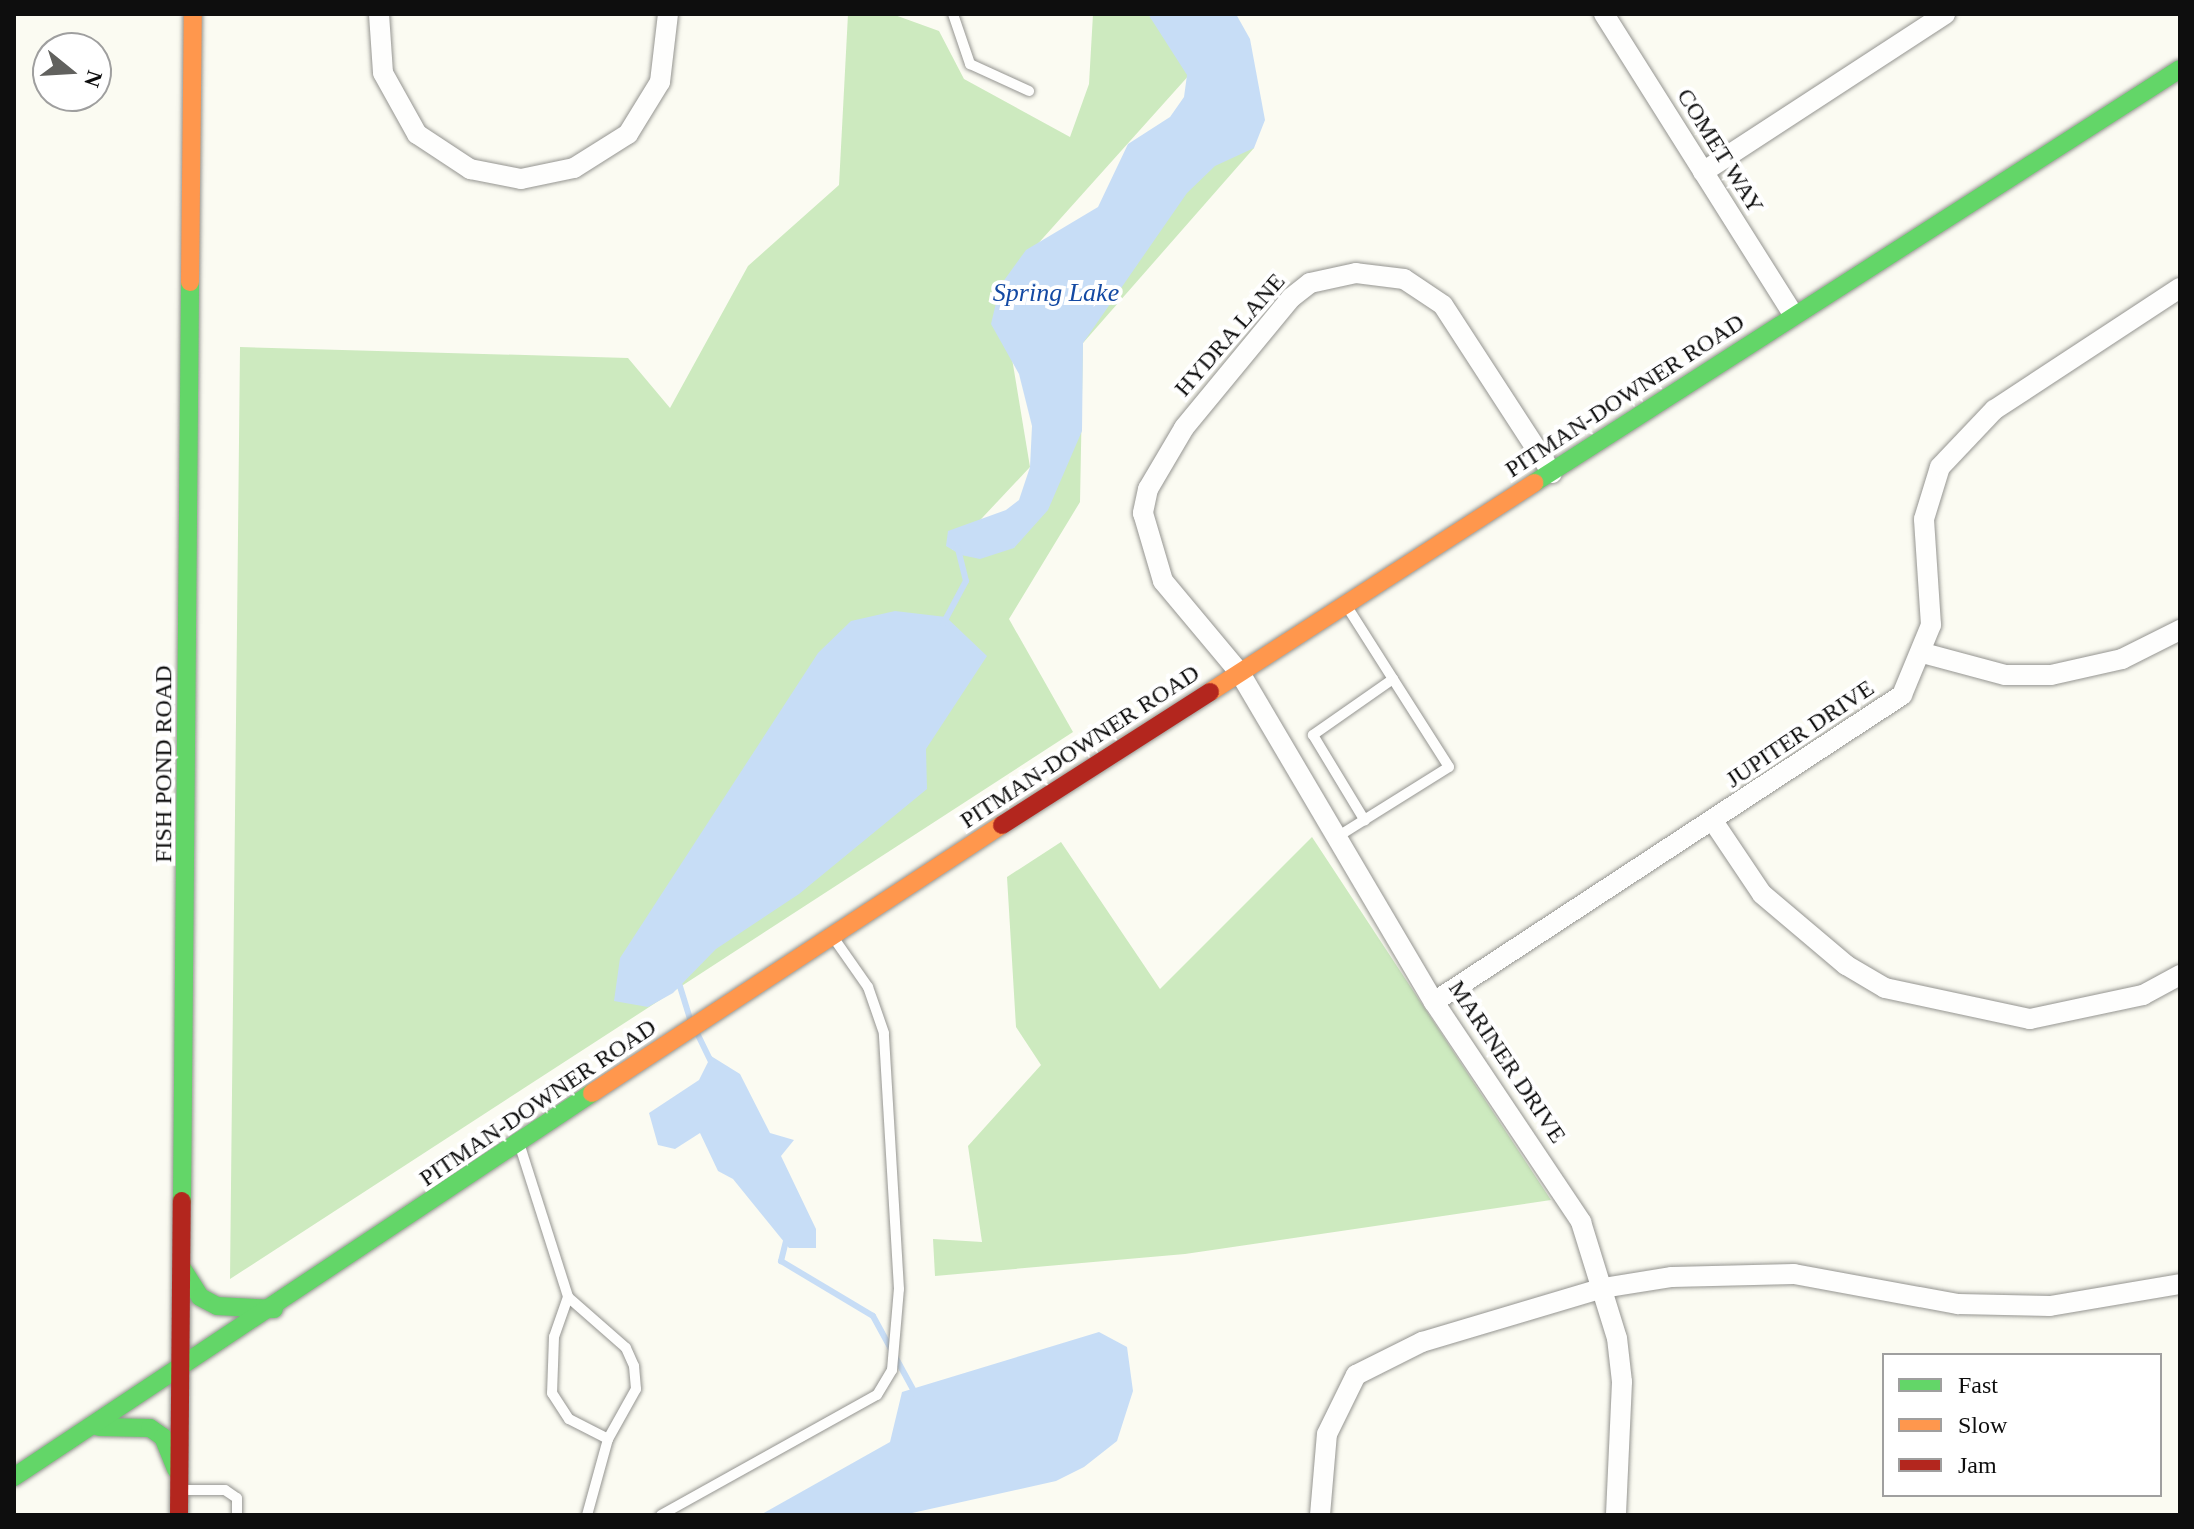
<!DOCTYPE html>
<html>
<head>
<meta charset="utf-8">
<style>
	body { margin:0 }
	#map { position:relative; width:2194px; height:1529px; overflow:hidden; background:#fbfbf2; font-family:"Times New Roman",serif }
	div>[style] { position:absolute }
	.forest>* { inset:0; background:#cdeabf }
	.water>* { inset:0; background:#c7ddf6 }
	.stream>* { height:6px; margin:-3px; padding:0 3px; transform-origin:3px; border-radius:3px; background:#c7ddf6 }
	.roads { filter:drop-shadow(0 0 2px #959591) drop-shadow(0 0 2px #959591) }
	.lane>* { height:10px; margin:-5px; padding:0 5px; transform-origin:5px; border-radius:5px; background:#fefefd }
	.street>* { height:20px; margin:-10px; padding:0 10px; transform-origin:10px; border-radius:10px; background:#fefefd }
	.fast>* { height:18px; margin:-9px; padding:0 9px; transform-origin:9px; border-radius:9px; background:#63d668 }
	.slow>* { height:18px; margin:-9px; padding:0 9px; transform-origin:9px; border-radius:9px; background:#ff974d }
	.jam>* { height:18px; margin:-9px; padding:0 9px; transform-origin:9px; border-radius:9px; background:#b3261e }
	span { translate:-50% -50%; white-space:nowrap; text-align:center; line-height:1.15; -webkit-text-stroke:8px #fff; paint-order:stroke }
	.street-label { font-size:24px; color:#0e0e0e }
	.water-label { font-size:26px; color:#1349a3; font-style:italic }
	.frame { position:absolute; inset:0; border:16px solid #0e0e0e; pointer-events:none }
	.legend { position:absolute; left:1882px; top:1353px; width:280px; height:144px; box-sizing:border-box; background:#fff; border:2px solid #9f9f9f; margin:0; padding:10px 14px; list-style:none; font-size:24px; color:#0e0e0e }
	.legend li { display:flex; align-items:center; gap:16px; height:40px }
	.legend b { width:40px; border:2px solid #9f9f9f }
	.north { position:absolute; left:32px; top:32px; width:80px; height:80px; box-sizing:border-box; background:#fff; border:2px solid #9f9f9f; border-radius:50%; rotate:108deg; font-size:22px; font-weight:700; line-height:32px; text-align:center; color:#0e0e0e }
	.north::after { content:''; display:block; margin:auto; width:28px; height:36px; background:#61615e; clip-path:polygon(50% 0,100% 100%,50% 72%,0 100%) }
</style>
</head>
<body>
<div id="map">
	<div class="forest">
		<div style="clip-path:polygon(848px 14px,892px 14px,939px 31px,964px 79px,1070px 137px,1089px 84px,1093px 14px,1180px 14px,1191px 73px,1000px 286px,1030px 467px,952px 550px,1014px 548px,1070px 302px,1252px 65px,1254px 148px,1083px 343px,1080px 502px,1009px 619px,1073px 732px,230px 1279px,240px 347px,628px 358px,670px 408px,748px 266px,839px 185px)"></div>
		<div style="clip-path:polygon(1312px 837px,1551px 1200px,1185px 1254px,935px 1276px,933px 1239px,982px 1242px,968px 1146px,1041px 1065px,1016px 1027px,1007px 877px,1061px 842px,1160px 989px)"></div>
	</div>
	<div class="water">
		<div style="clip-path:polygon(1148px 14px,1236px 14px,1250px 39px,1265px 120px,1254px 148px,1215px 166px,1187px 193px,1083px 343px,1082px 431px,1048px 510px,1014px 548px,980px 559px,961px 555px,946px 546px,948px 531px,1006px 510px,1019px 500px,1030px 467px,1032px 426px,1019px 374px,991px 324px,1000px 286px,1026px 250px,1098px 207px,1128px 144px,1170px 117px,1184px 97px,1187px 75px)"></div>
		<div style="clip-path:polygon(895px 611px,946px 617px,987px 656px,926px 749px,927px 789px,799px 894px,716px 949px,673px 993px,648px 1007px,614px 1001px,620px 958px,818px 653px,851px 621px)"></div>
		<div style="clip-path:polygon(711px 1056px,740px 1074px,770px 1133px,794px 1140px,781px 1156px,816px 1229px,816px 1248px,789px 1248px,733px 1179px,718px 1171px,700px 1133px,675px 1149px,658px 1145px,649px 1113px,699px 1080px)"></div>
		<div style="clip-path:polygon(1099px 1332px,1127px 1347px,1133px 1391px,1117px 1441px,1084px 1467px,1056px 1481px,903px 1515px,760px 1515px,890px 1442px,902px 1392px)"></div>
	</div>
	<div class="stream">
		<div style="left:943px;top:624px;width:49px;rotate:-61.9deg"></div>
		<div style="left:966px;top:581px;width:34px;rotate:-104deg"></div>
		<div style="left:678px;top:980px;width:44px;rotate:72.8deg"></div>
		<div style="left:698px;top:1035px;width:32px;rotate:64deg"></div>
		<div style="left:787px;top:1237px;width:25px;rotate:104deg"></div>
		<div style="left:781px;top:1261px;width:107px;rotate:30.9deg"></div>
		<div style="left:873px;top:1316px;width:90px;rotate:61.4deg"></div>
	</div>
	<div class="roads">
		<div class="lane">
			<div style="left:953px;top:14px;width:53px;rotate:71.2deg"></div>
			<div style="left:970px;top:64px;width:65px;rotate:24.6deg"></div>
			<div style="left:1346px;top:605px;width:88px;rotate:57.6deg"></div>
			<div style="left:1393px;top:679px;width:98px;rotate:145deg"></div>
			<div style="left:1313px;top:735px;width:100px;rotate:58.8deg"></div>
			<div style="left:1337px;top:837px;width:132px;rotate:-32deg"></div>
			<div style="left:1449px;top:767px;width:104px;rotate:-122.5deg"></div>
			<div style="left:519px;top:1143px;width:162px;rotate:72.3deg"></div>
			<div style="left:568px;top:1297px;width:77px;rotate:41.3deg"></div>
			<div style="left:626px;top:1348px;width:20px;rotate:66deg"></div>
			<div style="left:634px;top:1366px;width:23px;rotate:85deg"></div>
			<div style="left:636px;top:1389px;width:57px;rotate:119.2deg"></div>
			<div style="left:608px;top:1439px;width:79px;rotate:105.4deg"></div>
			<div style="left:568px;top:1297px;width:42px;rotate:109.3deg"></div>
			<div style="left:554px;top:1337px;width:56px;rotate:92deg"></div>
			<div style="left:552px;top:1393px;width:31px;rotate:57deg"></div>
			<div style="left:569px;top:1419px;width:44px;rotate:27.1deg"></div>
			<div style="left:183px;top:1490px;width:42px"></div>
			<div style="left:225px;top:1490px;width:14px;rotate:34deg"></div>
			<div style="left:237px;top:1498px;width:17px;rotate:90deg"></div>
			<div style="left:661px;top:1515px;width:247px;rotate:-29.1deg"></div>
			<div style="left:877px;top:1395px;width:29px;rotate:-59deg"></div>
			<div style="left:892px;top:1370px;width:81px;rotate:-85.1deg"></div>
			<div style="left:899px;top:1289px;width:256px;rotate:-93.4deg"></div>
			<div style="left:884px;top:1033px;width:49px;rotate:-109.2deg"></div>
			<div style="left:868px;top:987px;width:61px;rotate:-125deg"></div>
		</div>
		<div class="street">
			<div style="left:379px;top:14px;width:59px;rotate:86.1deg"></div>
			<div style="left:383px;top:73px;width:70px;rotate:60.9deg"></div>
			<div style="left:417px;top:134px;width:64px;rotate:33.4deg"></div>
			<div style="left:470px;top:169px;width:52px;rotate:11.1deg"></div>
			<div style="left:521px;top:179px;width:54px;rotate:-11.7deg"></div>
			<div style="left:574px;top:168px;width:64px;rotate:-32.2deg"></div>
			<div style="left:628px;top:134px;width:61px;rotate:-58.4deg"></div>
			<div style="left:660px;top:82px;width:68px;rotate:-83.3deg"></div>
			<div style="left:1604px;top:14px;width:355px;rotate:57.8deg"></div>
			<div style="left:1703px;top:172px;width:289px;rotate:-33.1deg"></div>
			<div style="left:1552px;top:473px;width:200px;rotate:-123deg"></div>
			<div style="left:1443px;top:305px;width:47px;rotate:-146.3deg"></div>
			<div style="left:1404px;top:279px;width:48px;rotate:-172.9deg"></div>
			<div style="left:1356px;top:273px;width:47px;rotate:167.7deg"></div>
			<div style="left:1310px;top:283px;width:24px;rotate:142deg"></div>
			<div style="left:1291px;top:298px;width:168px;rotate:129.5deg"></div>
			<div style="left:1184px;top:428px;width:71px;rotate:120.5deg"></div>
			<div style="left:1148px;top:489px;width:25px;rotate:102deg"></div>
			<div style="left:1143px;top:513px;width:71px;rotate:73.6deg"></div>
			<div style="left:1163px;top:581px;width:120px;rotate:50.1deg"></div>
			<div style="left:1240px;top:673px;width:382px;rotate:59.5deg"></div>
			<div style="left:1434px;top:1002px;width:265px;rotate:56.2deg"></div>
			<div style="left:1581px;top:1222px;width:121px;rotate:72.8deg"></div>
			<div style="left:1617px;top:1338px;width:44px;rotate:83.5deg"></div>
			<div style="left:1622px;top:1382px;width:133px;rotate:92.6deg"></div>
			<div style="left:1923px;top:653px;width:85px;rotate:15deg"></div>
			<div style="left:2005px;top:675px;width:46px"></div>
			<div style="left:2051px;top:675px;width:73px;rotate:-12.7deg"></div>
			<div style="left:2122px;top:659px;width:65px;rotate:-26.6deg"></div>
			<div style="left:1715px;top:824px;width:84px;rotate:56.1deg"></div>
			<div style="left:1762px;top:894px;width:110px;rotate:40.2deg"></div>
			<div style="left:1846px;top:965px;width:45px;rotate:30.5deg"></div>
			<div style="left:1885px;top:988px;width:148px;rotate:12.1deg"></div>
			<div style="left:2030px;top:1019px;width:116px;rotate:-12deg"></div>
			<div style="left:2143px;top:995px;width:42px;rotate:-28.4deg"></div>
			<div style="left:1434px;top:1002px;width:560px;rotate:-33.26deg"></div>
			<div style="left:1902px;top:695px;width:76px;rotate:-67.5deg"></div>
			<div style="left:1931px;top:625px;width:106px;rotate:-93.8deg"></div>
			<div style="left:1924px;top:519px;width:54px;rotate:-72.9deg"></div>
			<div style="left:1940px;top:467px;width:79px;rotate:-46.5deg"></div>
			<div style="left:1994px;top:410px;width:222px;rotate:-33.3deg"></div>
			<div style="left:1320px;top:1515px;width:81px;rotate:-85.1deg"></div>
			<div style="left:1327px;top:1434px;width:66px;rotate:-63.8deg"></div>
			<div style="left:1356px;top:1375px;width:74px;rotate:-26.6deg"></div>
			<div style="left:1422px;top:1342px;width:189px;rotate:-16.6deg"></div>
			<div style="left:1603px;top:1288px;width:70px;rotate:-9.1deg"></div>
			<div style="left:1672px;top:1277px;width:122px;rotate:-1.4deg"></div>
			<div style="left:1794px;top:1274px;width:167px;rotate:10.4deg"></div>
			<div style="left:1958px;top:1304px;width:92px;rotate:1.2deg"></div>
			<div style="left:2050px;top:1306px;width:132px;rotate:-9.6deg"></div>
		</div>
		<div class="fast">
			<div style="left:1534px;top:483px;width:767px;rotate:-32.65deg"></div>
			<div style="left:182px;top:1201px;width:919px;rotate:-89.5deg"></div>
			<div style="left:182px;top:1268px;width:34px;rotate:58deg"></div>
			<div style="left:200px;top:1297px;width:19px;rotate:28deg"></div>
			<div style="left:217px;top:1306px;width:57px;rotate:3deg"></div>
			<div style="left:99px;top:1427px;width:51px;rotate:1.1deg"></div>
			<div style="left:150px;top:1428px;width:16px;rotate:35deg"></div>
			<div style="left:163px;top:1437px;width:35px;rotate:68deg"></div>
			<div style="left:14px;top:1477px;width:694px;rotate:-33.6deg"></div>
		</div>
		<div class="slow">
			<div style="left:190px;top:282px;width:268px;rotate:-89.4deg"></div>
			<div style="left:1210px;top:692px;width:386px;rotate:-32.8deg"></div>
			<div style="left:592px;top:1093px;width:490px;rotate:-33.2deg"></div>
		</div>
		<div class="jam">
			<div style="left:1002px;top:825px;width:247px;rotate:-32.6deg"></div>
			<div style="left:179px;top:1515px;width:314px;rotate:-89.5deg"></div>
		</div>
	</div>
	<div class="street-label">
		<span style="left:1720px;top:151px;rotate:58deg">COMET WAY</span>
		<span style="left:1230px;top:335px;rotate:-49deg">HYDRA LANE</span>
		<span style="left:1625px;top:396px;rotate:-33deg">PITMAN-DOWNER ROAD</span>
		<span style="left:1800px;top:734px;rotate:-34deg">JUPITER DRIVE</span>
		<span style="left:1080px;top:747px;rotate:-33deg">PITMAN-DOWNER ROAD</span>
		<span style="left:164px;top:764px;rotate:-90deg">FISH POND ROAD</span>
		<span style="left:1507px;top:1062px;rotate:56deg">MARINER DRIVE</span>
		<span style="left:538px;top:1103px;rotate:-34deg">PITMAN-DOWNER ROAD</span>
	</div>
	<div class="water-label">
		<span style="left:1056px;top:293px">Spring Lake</span>
	</div>
	<div class="frame"></div>
	<ul class="legend">
	<li><b style="height:10px;background:#63d668"></b>Fast</li>
	<li><b style="height:10px;background:#ff974d"></b>Slow</li>
	<li><b style="height:10px;background:#b3261e"></b>Jam</li>
	</ul>
	<div class="north">N</div>
</div>
</body>
</html>
